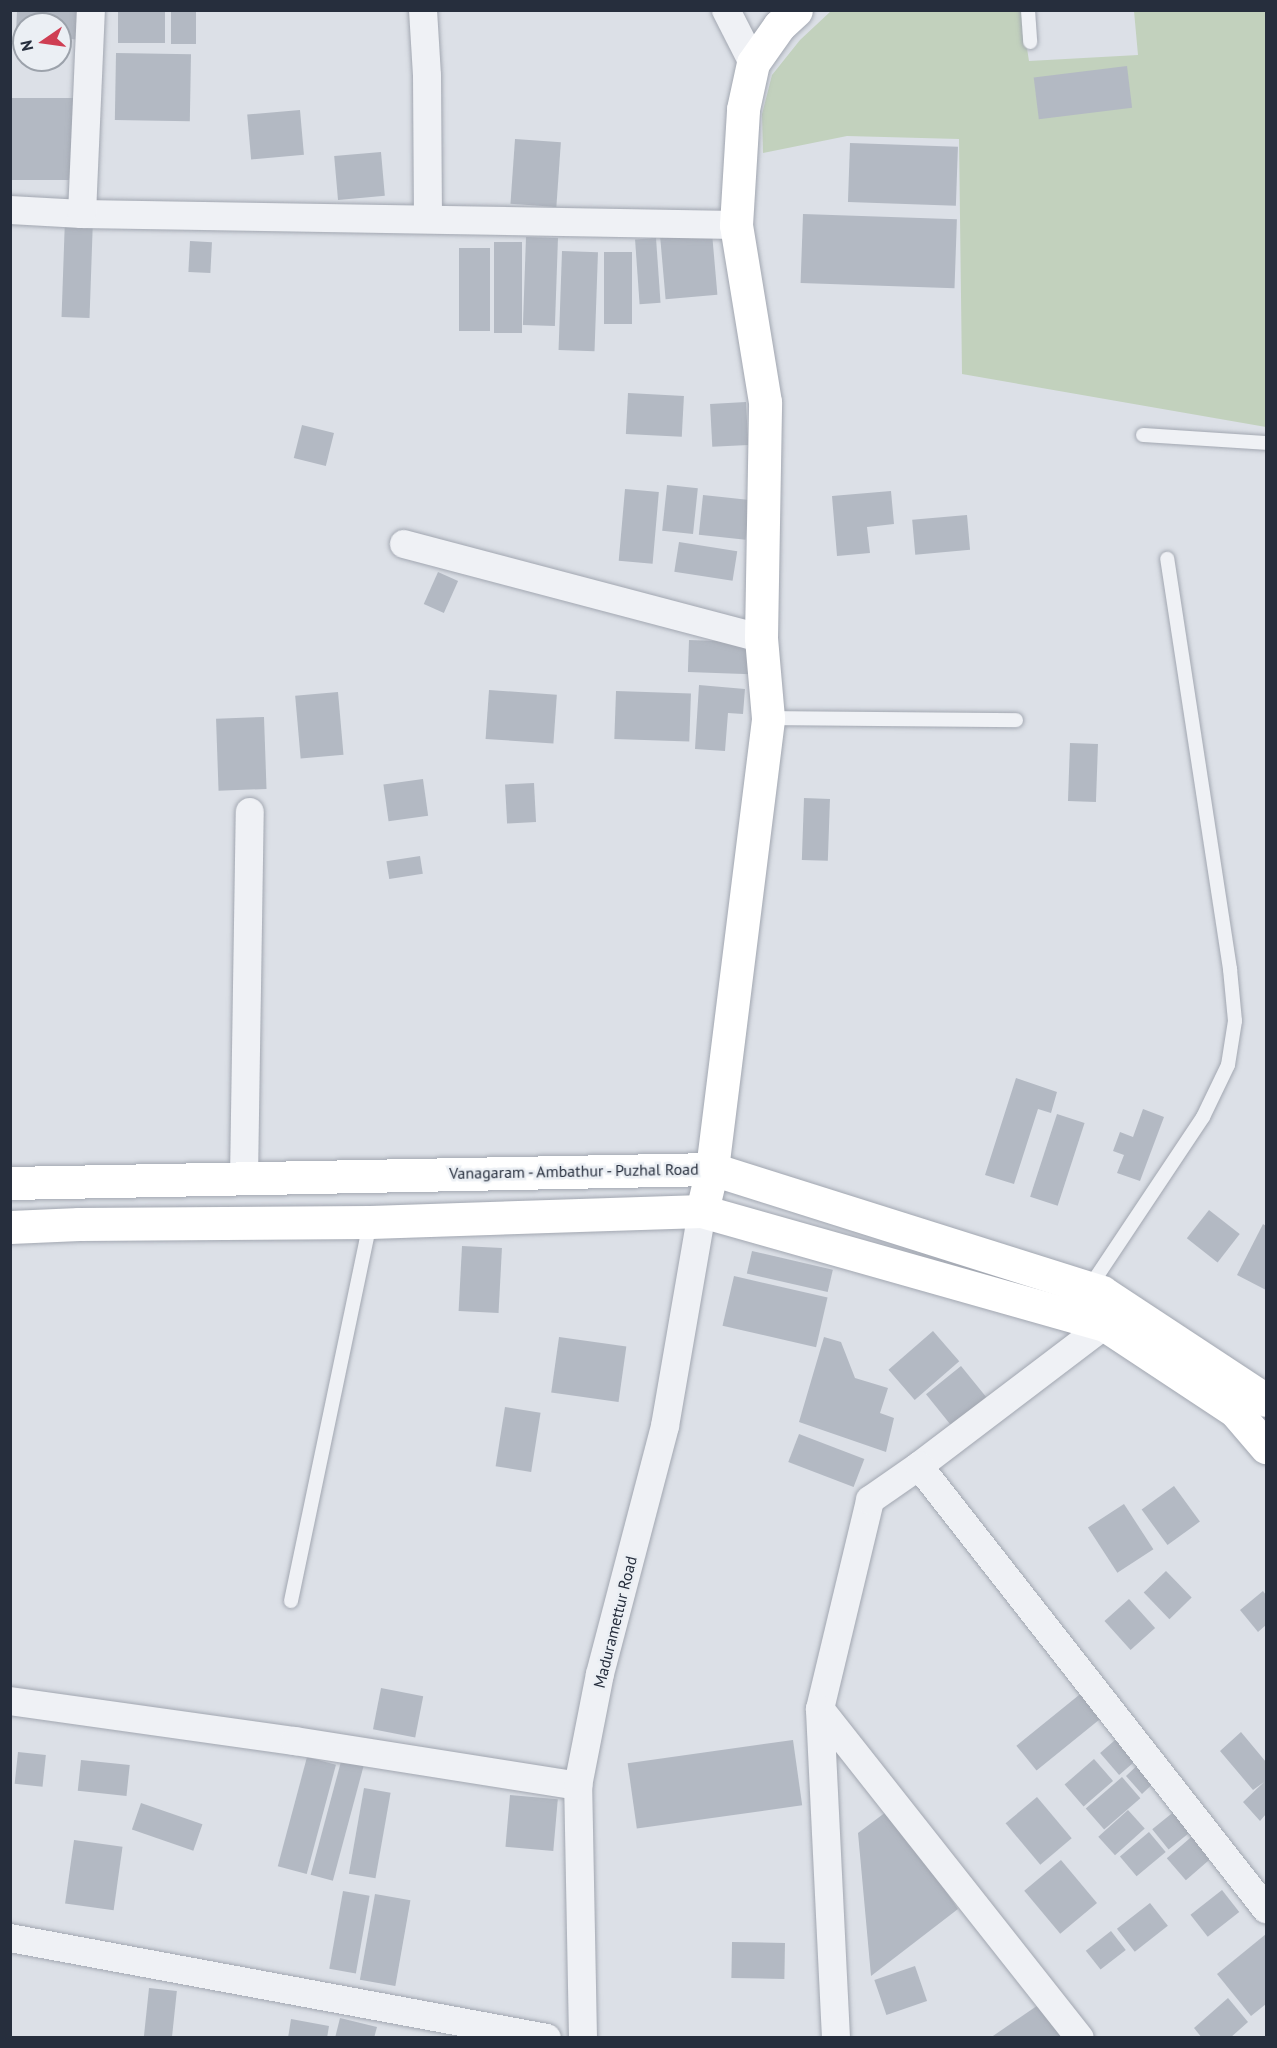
<!DOCTYPE html>
<html>
<head>
<meta charset="utf-8">
<style>
	body { margin:0 }
	#map { position:relative; width:1277px; height:2048px; overflow:hidden; background:#dce0e7; font-family:"PT Sans",sans-serif }
	div>[style] { position:absolute }
	.green>* { inset:0; background:#c2d1bd }
	.building>* { inset:0; background:#b3b9c3; transform-origin:0 0 }
	.roads { filter:drop-shadow(0 0 2px #a2a7b1) drop-shadow(0 0 2px #a2a7b1) }
	.lane>* { height:14px; margin:-7px; padding:0 7px; transform-origin:7px; border-radius:7px; background:#eff1f5 }
	.street>* { height:28px; margin:-14px; padding:0 14px; transform-origin:14px; border-radius:14px; background:#eff1f5 }
	.secondary>* { height:33px; margin:-16.5px; padding:0 16.5px; transform-origin:16.5px; border-radius:16.5px; background:#fff }
	.primary>* { height:33px; margin:-16.5px; padding:0 16.5px; transform-origin:16.5px; border-radius:16.5px; background:#fff }
	span { translate:-50% -50%; white-space:nowrap; text-align:center; line-height:1.15; -webkit-text-stroke:5px #ebeff4; paint-order:stroke }
	.street-label { font-size:16px; color:#262e3d }
	.frame { position:absolute; inset:0; border:12px solid #262e3d; pointer-events:none }
	.north { position:absolute; left:12px; top:12px; width:60px; height:60px; box-sizing:border-box; background:#ebeff4; border:2px solid #9ca2ab; border-radius:50%; rotate:257deg; font-size:16px; font-weight:700; line-height:24px; text-align:center; color:#262e3d }
	.north::after { content:''; display:block; margin:auto; width:21px; height:27px; background:#cf3e53; clip-path:polygon(50% 0,100% 100%,50% 72%,0 100%) }
</style>
</head>
<body>
<div id="map">
	<div class="green">
		<div style="clip-path:polygon(831px 11px,1021px 11px,1029px 61px,1138px 55px,1134px 11px,1266px 11px,1266px 427px,962px 374px,959px 139px,847px 136px,763px 153px,762px 114px,772px 75px,800px 40px)"></div>
	</div>
	<div class="building">
		<div style="clip-path:polygon(17px 10px,84px 10px,82px 40px,60px 38px,60px 24px,24px 24px,24px 36px,16px 35px)"></div>
		<div style="left:118px;top:10px;width:47px;height:33px"></div>
		<div style="left:171px;top:10px;width:25px;height:34px"></div>
		<div style="left:116px;top:53px;width:75px;height:67px;rotate:1deg"></div>
		<div style="left:1127px;top:66px;width:42px;height:94px;rotate:83deg"></div>
		<div style="left:10px;top:98px;width:72px;height:82px"></div>
		<div style="left:300px;top:110px;width:45px;height:53px;rotate:85deg"></div>
		<div style="left:515px;top:139px;width:46px;height:65px;rotate:4deg"></div>
		<div style="left:850px;top:143px;width:108px;height:59px;rotate:2deg"></div>
		<div style="left:381px;top:152px;width:44px;height:47px;rotate:85deg"></div>
		<div style="left:803px;top:214px;width:154px;height:69px;rotate:2deg"></div>
		<div style="left:65px;top:218px;width:28px;height:99px;rotate:2deg"></div>
		<div style="left:712px;top:233px;width:62px;height:52px;rotate:85deg"></div>
		<div style="left:526px;top:237px;width:32px;height:88px;rotate:2deg"></div>
		<div style="left:656px;top:238px;width:65px;height:21px;rotate:86deg"></div>
		<div style="left:190px;top:241px;width:22px;height:31px;rotate:3deg"></div>
		<div style="left:494px;top:242px;width:28px;height:91px"></div>
		<div style="left:459px;top:248px;width:31px;height:83px"></div>
		<div style="left:562px;top:251px;width:36px;height:99px;rotate:2deg"></div>
		<div style="left:604px;top:252px;width:28px;height:72px"></div>
		<div style="left:628px;top:393px;width:56px;height:41px;rotate:3deg"></div>
		<div style="left:746px;top:402px;width:43px;height:36px;rotate:87deg"></div>
		<div style="left:302px;top:425px;width:33px;height:34px;rotate:14deg"></div>
		<div style="left:667px;top:485px;width:31px;height:46px;rotate:6deg"></div>
		<div style="left:625px;top:489px;width:34px;height:72px;rotate:5deg"></div>
		<div style="clip-path:polygon(891px 491px,894px 524px,867px 527px,870px 553px,837px 556px,832px 496px)"></div>
		<div style="left:703px;top:495px;width:47px;height:40px;rotate:6deg"></div>
		<div style="left:967px;top:515px;width:35px;height:55px;rotate:85deg"></div>
		<div style="left:679px;top:542px;width:59px;height:30px;rotate:9deg"></div>
		<div style="left:438px;top:572px;width:22px;height:35px;rotate:24deg"></div>
		<div style="left:689px;top:640px;width:70px;height:32px;rotate:2deg"></div>
		<div style="clip-path:polygon(699px 685px,745px 689px,743px 714px,728px 713px,725px 751px,695px 749px)"></div>
		<div style="left:489px;top:690px;width:68px;height:49px;rotate:4deg"></div>
		<div style="left:616px;top:691px;width:75px;height:48px;rotate:2deg"></div>
		<div style="left:338px;top:692px;width:63px;height:43px;rotate:85deg"></div>
		<div style="left:264px;top:717px;width:72px;height:48px;rotate:88deg"></div>
		<div style="left:1070px;top:743px;width:28px;height:58px;rotate:2deg"></div>
		<div style="left:423px;top:779px;width:37px;height:40px;rotate:82deg"></div>
		<div style="left:534px;top:783px;width:39px;height:29px;rotate:87deg"></div>
		<div style="left:804px;top:798px;width:26px;height:62px;rotate:2deg"></div>
		<div style="left:420px;top:856px;width:18px;height:34px;rotate:81deg"></div>
		<div style="clip-path:polygon(1016px 1078px,1057px 1092px,1051px 1113px,1038px 1109px,1014px 1184px,985px 1175px)"></div>
		<div style="clip-path:polygon(1143px 1109px,1164px 1117px,1140px 1181px,1117px 1173px,1124px 1155px,1113px 1151px,1120px 1132px,1133px 1137px)"></div>
		<div style="left:1057px;top:1114px;width:29px;height:87px;rotate:18deg"></div>
		<div style="left:1209px;top:1210px;width:39px;height:36px;rotate:38deg"></div>
		<div style="clip-path:polygon(1263px 1224px,1266px 1226px,1266px 1290px,1237px 1275px)"></div>
		<div style="left:462px;top:1246px;width:40px;height:65px;rotate:3deg"></div>
		<div style="left:752px;top:1251px;width:83px;height:23px;rotate:13deg"></div>
		<div style="left:734px;top:1276px;width:96px;height:51px;rotate:13deg"></div>
		<div style="left:933px;top:1331px;width:40px;height:59px;rotate:49deg"></div>
		<div style="left:559px;top:1337px;width:68px;height:56px;rotate:8deg"></div>
		<div style="clip-path:polygon(824px 1337px,841px 1342px,855px 1378px,888px 1388px,880px 1413px,894px 1418px,886px 1452px,799px 1422px)"></div>
		<div style="left:961px;top:1366px;width:40px;height:45px;rotate:51deg"></div>
		<div style="left:505px;top:1407px;width:36px;height:60px;rotate:9deg"></div>
		<div style="left:799px;top:1434px;width:70px;height:30px;rotate:21deg"></div>
		<div style="left:1174px;top:1486px;width:44px;height:40px;rotate:54deg"></div>
		<div style="left:1124px;top:1504px;width:54px;height:43px;rotate:57deg"></div>
		<div style="left:1166px;top:1571px;width:37px;height:31px;rotate:46deg"></div>
		<div style="clip-path:polygon(1263px 1591px,1266px 1595px,1266px 1625px,1258px 1632px,1240px 1610px)"></div>
		<div style="left:1129px;top:1599px;width:39px;height:33px;rotate:48deg"></div>
		<div style="left:381px;top:1688px;width:43px;height:42px;rotate:11deg"></div>
		<div style="left:1084px;top:1691px;width:32px;height:87px;rotate:51deg"></div>
		<div style="clip-path:polygon(1241px 1732px,1266px 1762px,1266px 1814px,1260px 1821px,1243px 1802px,1264px 1782px,1253px 1790px,1220px 1751px)"></div>
		<div style="left:1122px;top:1734px;width:29px;height:29px;rotate:49deg"></div>
		<div style="left:793px;top:1740px;width:66px;height:167px;rotate:82deg"></div>
		<div style="left:18px;top:1752px;width:28px;height:32px;rotate:6deg"></div>
		<div style="left:343px;top:1754px;width:23px;height:125px;rotate:15deg"></div>
		<div style="left:307px;top:1757px;width:30px;height:113px;rotate:15deg"></div>
		<div style="left:1094px;top:1759px;width:29px;height:39px;rotate:49deg"></div>
		<div style="clip-path:polygon(1144px 1759px,1158px 1779px,1142px 1794px,1126px 1776px)"></div>
		<div style="left:81px;top:1760px;width:49px;height:31px;rotate:6deg"></div>
		<div style="left:1122px;top:1777px;width:28px;height:48px;rotate:49deg"></div>
		<div style="left:364px;top:1788px;width:27px;height:87px;rotate:10deg"></div>
		<div style="left:510px;top:1795px;width:48px;height:52px;rotate:5deg"></div>
		<div style="left:1037px;top:1797px;width:54px;height:41px;rotate:50deg"></div>
		<div style="left:141px;top:1803px;width:65px;height:28px;rotate:19deg"></div>
		<div style="left:1181px;top:1806px;width:26px;height:37px;rotate:51deg"></div>
		<div style="clip-path:polygon(890px 1809px,958px 1909px,871px 1976px,858px 1833px)"></div>
		<div style="left:1128px;top:1810px;width:25px;height:40px;rotate:48deg"></div>
		<div style="left:1149px;top:1832px;width:26px;height:38px;rotate:50deg"></div>
		<div style="left:1197px;top:1832px;width:29px;height:40px;rotate:49deg"></div>
		<div style="left:74px;top:1840px;width:49px;height:64px;rotate:8deg"></div>
		<div style="left:1061px;top:1860px;width:56px;height:48px;rotate:50deg"></div>
		<div style="left:1222px;top:1890px;width:28px;height:40px;rotate:52deg"></div>
		<div style="left:343px;top:1891px;width:27px;height:79px;rotate:10deg"></div>
		<div style="left:375px;top:1894px;width:36px;height:87px;rotate:10deg"></div>
		<div style="left:1150px;top:1903px;width:29px;height:42px;rotate:52deg"></div>
		<div style="left:1111px;top:1931px;width:24px;height:32px;rotate:52deg"></div>
		<div style="clip-path:polygon(1266px 1934px,1266px 2004px,1251px 2016px,1217px 1974px)"></div>
		<div style="left:732px;top:1942px;width:53px;height:36px;rotate:1deg"></div>
		<div style="left:915px;top:1966px;width:37px;height:43px;rotate:71deg"></div>
		<div style="left:149px;top:1988px;width:28px;height:50px;rotate:6deg"></div>
		<div style="clip-path:polygon(1228px 1998px,1248px 2022px,1230px 2038px,1202px 2038px,1194px 2028px)"></div>
		<div style="clip-path:polygon(1044px 2001px,1066px 2034px,1060px 2038px,990px 2038px)"></div>
		<div style="clip-path:polygon(340px 2018px,377px 2027px,374px 2038px,335px 2038px)"></div>
		<div style="clip-path:polygon(291px 2019px,329px 2026px,327px 2038px,288px 2038px)"></div>
	</div>
	<div class="roads">
		<div class="lane">
			<div style="left:1028px;top:10px;width:32px;rotate:86deg"></div>
			<div style="left:1143px;top:435px;width:123px;rotate:3.7deg"></div>
			<div style="left:768px;top:718px;width:248px;rotate:0.5deg"></div>
			<div style="left:1089px;top:1288px;width:206px;rotate:-56.3deg"></div>
			<div style="left:1203px;top:1117px;width:58px;rotate:-64.3deg"></div>
			<div style="left:1228px;top:1065px;width:45px;rotate:-81deg"></div>
			<div style="left:1235px;top:1021px;width:52px;rotate:-95.5deg"></div>
			<div style="left:1230px;top:969px;width:415px;rotate:-98.7deg"></div>
			<div style="left:291px;top:1601px;width:387px;rotate:-78.2deg"></div>
		</div>
		<div class="street">
			<div style="left:423px;top:10px;width:66px;rotate:86.5deg"></div>
			<div style="left:427px;top:76px;width:143px;rotate:89.6deg"></div>
			<div style="left:726px;top:10px;width:59px;rotate:63deg"></div>
			<div style="left:10px;top:210px;width:72px;rotate:3.2deg"></div>
			<div style="left:82px;top:214px;width:654px;rotate:0.96deg"></div>
			<div style="left:82px;top:214px;width:204px;rotate:-87.5deg"></div>
			<div style="left:404px;top:544px;width:369px;rotate:14.8deg"></div>
			<div style="left:244px;top:1178px;width:366px;rotate:-89.1deg"></div>
			<div style="left:919px;top:1466px;width:233px;rotate:-37.2deg"></div>
			<div style="left:1105px;top:1325px;width:16px;rotate:-97deg"></div>
			<div style="left:10px;top:1701px;width:288px;rotate:8deg"></div>
			<div style="left:295px;top:1741px;width:287px;rotate:9deg"></div>
			<div style="left:820px;top:1709px;width:215px;rotate:-76.5deg"></div>
			<div style="left:870px;top:1500px;width:60px;rotate:-34.8deg"></div>
			<div style="left:919px;top:1466px;width:563px;rotate:51.93deg"></div>
			<div style="left:10px;top:1938px;width:546px;rotate:10.55deg"></div>
			<div style="left:583px;top:2038px;width:252px;rotate:-91.1deg"></div>
			<div style="left:578px;top:1786px;width:114px;rotate:-78.9deg"></div>
			<div style="left:600px;top:1674px;width:256px;rotate:-75.3deg"></div>
			<div style="left:665px;top:1426px;width:218px;rotate:-80.2deg"></div>
			<div style="left:836px;top:2038px;width:329px;rotate:-92.8deg"></div>
			<div style="left:820px;top:1709px;width:419px;rotate:51.7deg"></div>
		</div>
		<div class="secondary">
			<div style="left:702px;top:1211px;width:43px;rotate:-76.6deg"></div>
			<div style="left:712px;top:1169px;width:454px;rotate:-82.9deg"></div>
			<div style="left:768px;top:718px;width:80px;rotate:-95deg"></div>
			<div style="left:761px;top:638px;width:236px;rotate:-89deg"></div>
			<div style="left:765px;top:402px;width:179px;rotate:-99.3deg"></div>
			<div style="left:736px;top:225px;width:116px;rotate:-86.5deg"></div>
			<div style="left:743px;top:109px;width:47px;rotate:-77.7deg"></div>
			<div style="left:753px;top:63px;width:45px;rotate:-54.9deg"></div>
			<div style="left:779px;top:26px;width:23px;rotate:-43deg"></div>
		</div>
		<div class="primary">
			<div style="left:10px;top:1183px;width:702px;rotate:-1.14deg"></div>
			<div style="left:712px;top:1169px;width:409px;rotate:17.5deg"></div>
			<div style="left:1102px;top:1292px;width:196px;rotate:33.4deg"></div>
			<div style="left:10px;top:1227px;width:69px;rotate:-2.5deg"></div>
			<div style="left:79px;top:1224px;width:291px;rotate:-0.4deg"></div>
			<div style="left:370px;top:1222px;width:332px;rotate:-1.9deg"></div>
			<div style="left:702px;top:1211px;width:419px;rotate:15.8deg"></div>
			<div style="left:1105px;top:1325px;width:156px;rotate:33.5deg"></div>
			<div style="left:1235px;top:1411px;width:48px;rotate:49.3deg"></div>
		</div>
	</div>
	<div class="street-label">
		<span style="left:574px;top:1171px;rotate:-1deg">Vanagaram - Ambathur - Puzhal Road</span>
		<span style="left:615px;top:1622px;rotate:-76deg">Maduramettur Road</span>
	</div>
	<div class="frame"></div>
	<div class="north">N</div>
</div>
</body>
</html>
